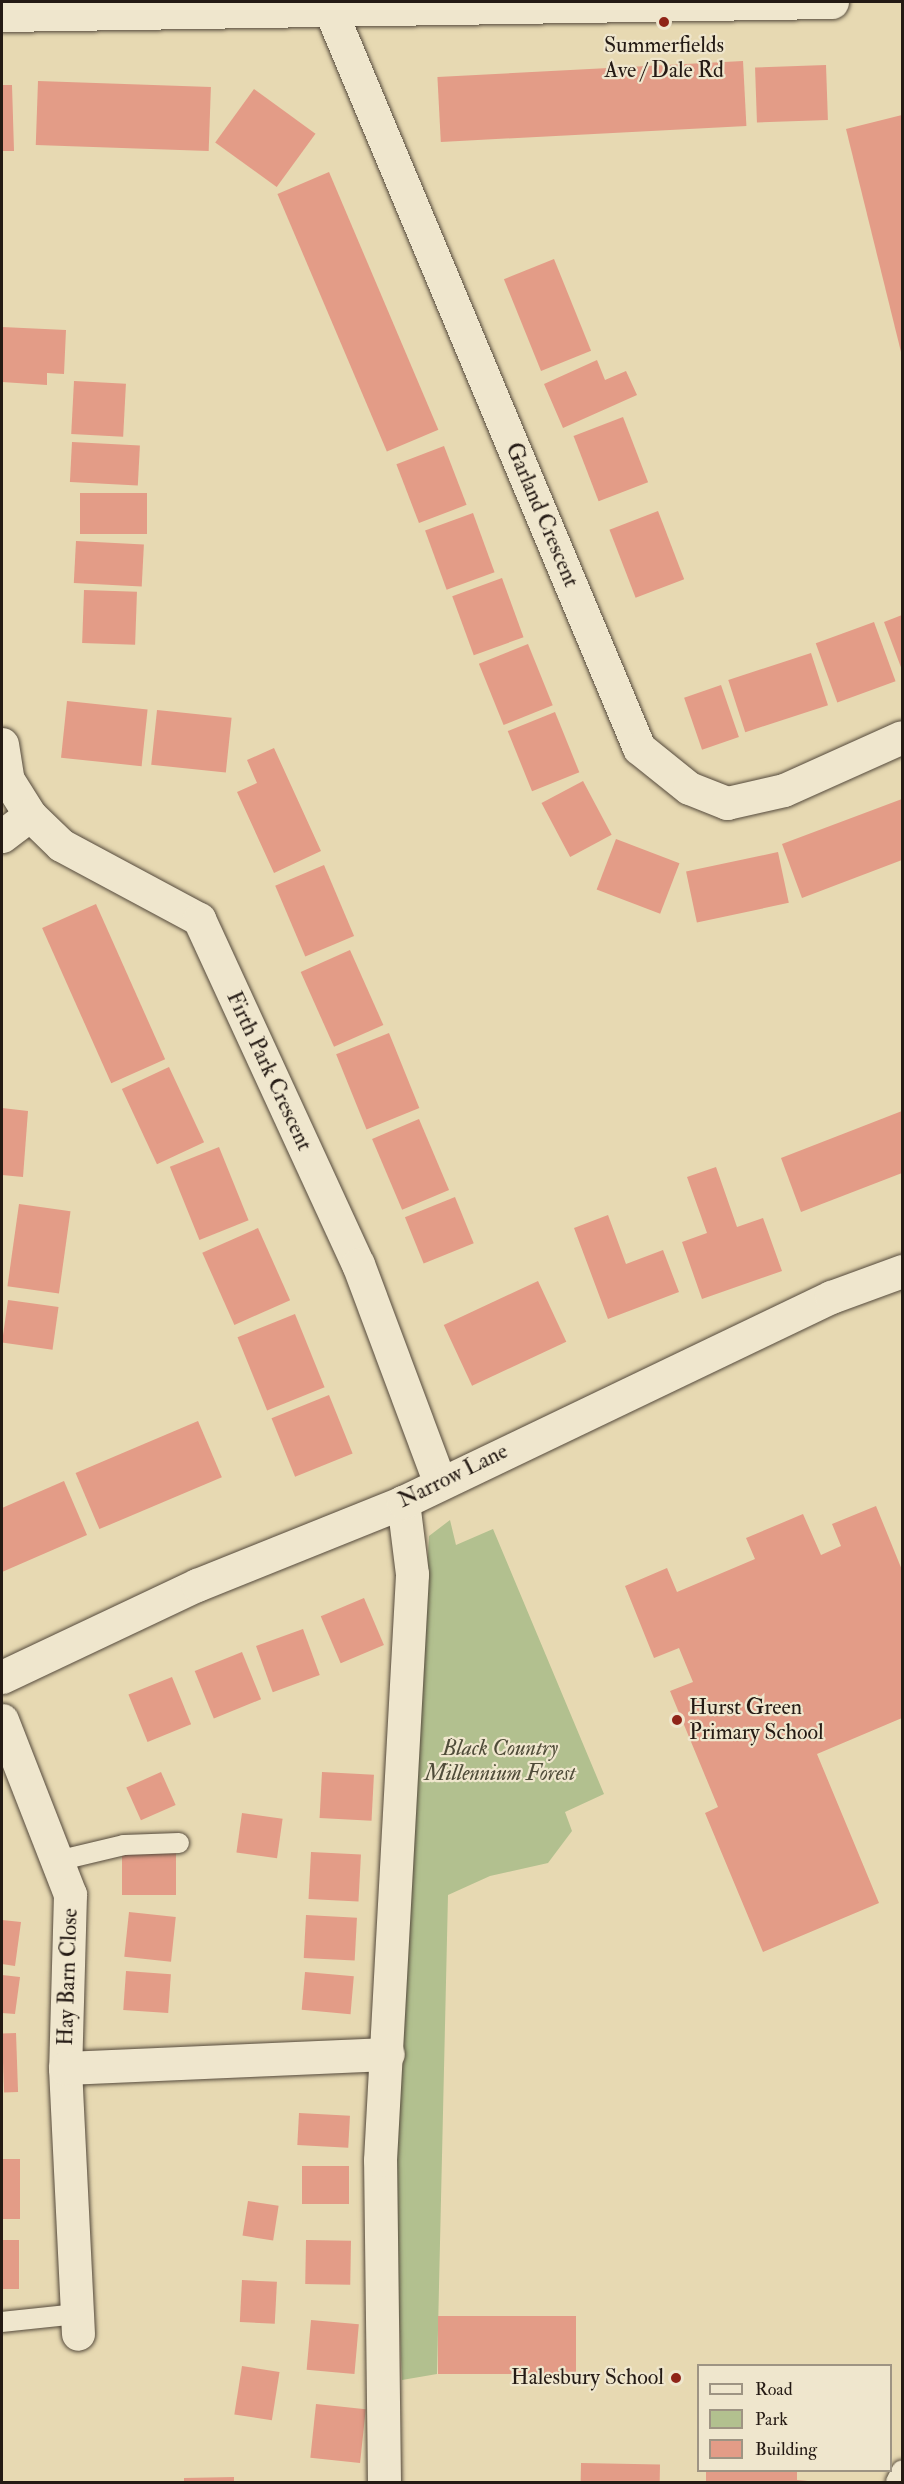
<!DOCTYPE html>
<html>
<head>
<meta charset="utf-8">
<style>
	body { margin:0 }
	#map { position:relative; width:904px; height:2484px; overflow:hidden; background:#e7d9b2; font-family:"IM FELL Double Pica",serif }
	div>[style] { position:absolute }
	.green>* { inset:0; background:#b2c08f }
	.building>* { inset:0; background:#e39c87; transform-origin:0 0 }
	.roads { filter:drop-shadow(0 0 2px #554a3c) drop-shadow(0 0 2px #554a3c) }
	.lane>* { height:20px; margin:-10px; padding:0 10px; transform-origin:10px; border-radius:10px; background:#efe6cd }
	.street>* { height:33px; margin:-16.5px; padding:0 16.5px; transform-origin:16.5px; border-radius:16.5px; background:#efe6cd }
	.secondary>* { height:33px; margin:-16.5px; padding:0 16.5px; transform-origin:16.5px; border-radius:16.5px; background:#efe6cd }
	.dots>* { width:16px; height:16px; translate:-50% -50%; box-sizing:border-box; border:3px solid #efe6cd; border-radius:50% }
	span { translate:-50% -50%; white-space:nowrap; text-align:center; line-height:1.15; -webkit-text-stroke:4.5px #efe6cd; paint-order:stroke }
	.poi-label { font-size:22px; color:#241a14 }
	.left { translate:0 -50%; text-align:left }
	.right { translate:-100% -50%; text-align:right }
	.street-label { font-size:22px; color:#241a14 }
	.park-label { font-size:22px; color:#4f4c39; font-style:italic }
	.frame { position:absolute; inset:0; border:3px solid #241a14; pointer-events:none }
	.legend { position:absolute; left:697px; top:2364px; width:195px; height:108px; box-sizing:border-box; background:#efe6cd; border:2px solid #9e9483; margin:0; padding:8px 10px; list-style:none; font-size:18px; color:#241a14 }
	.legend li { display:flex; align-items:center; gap:12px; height:30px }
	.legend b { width:30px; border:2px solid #9e9483 }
</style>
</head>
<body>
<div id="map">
	<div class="green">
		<div style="clip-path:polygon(450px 1520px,456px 1545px,493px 1529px,604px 1794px,565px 1812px,572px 1831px,548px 1863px,490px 1876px,448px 1895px,437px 2374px,402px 2380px,393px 2178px,429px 1536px)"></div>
	</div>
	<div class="building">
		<div style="left:743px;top:61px;width:65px;height:306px;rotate:87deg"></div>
		<div style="left:826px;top:65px;width:55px;height:71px;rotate:88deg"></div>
		<div style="left:38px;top:81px;width:173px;height:64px;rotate:2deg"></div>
		<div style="clip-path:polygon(2px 85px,12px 85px,14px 151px,2px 151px)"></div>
		<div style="left:254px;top:89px;width:76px;height:66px;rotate:36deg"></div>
		<div style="clip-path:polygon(902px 115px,902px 356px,846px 129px)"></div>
		<div style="left:329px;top:172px;width:280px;height:56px;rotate:67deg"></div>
		<div style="left:554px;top:259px;width:99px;height:54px;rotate:68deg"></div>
		<div style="clip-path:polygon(2px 327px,66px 330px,64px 374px,47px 373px,47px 385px,2px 382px)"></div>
		<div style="clip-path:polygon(597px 360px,605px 380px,626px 371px,637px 395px,563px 428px,544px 384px)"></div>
		<div style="left:74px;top:381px;width:52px;height:53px;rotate:3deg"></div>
		<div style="left:623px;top:417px;width:70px;height:53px;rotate:69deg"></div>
		<div style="left:72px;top:442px;width:68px;height:40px;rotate:3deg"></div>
		<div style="left:444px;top:446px;width:63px;height:51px;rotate:69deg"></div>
		<div style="left:80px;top:493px;width:67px;height:41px"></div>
		<div style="left:658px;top:511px;width:73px;height:52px;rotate:69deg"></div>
		<div style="left:473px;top:513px;width:63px;height:51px;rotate:70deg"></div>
		<div style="left:76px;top:541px;width:68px;height:42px;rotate:3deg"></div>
		<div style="left:502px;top:578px;width:63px;height:53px;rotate:70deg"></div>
		<div style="left:84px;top:590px;width:53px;height:53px;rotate:2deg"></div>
		<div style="clip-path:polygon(902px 615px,902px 670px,884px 622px)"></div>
		<div style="left:874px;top:622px;width:63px;height:62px;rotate:70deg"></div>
		<div style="left:528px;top:644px;width:66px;height:53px;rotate:68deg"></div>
		<div style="left:811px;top:653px;width:55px;height:87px;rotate:72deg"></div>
		<div style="left:721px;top:685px;width:55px;height:39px;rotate:71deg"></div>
		<div style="left:67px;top:701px;width:81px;height:57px;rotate:6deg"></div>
		<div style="left:157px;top:710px;width:75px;height:55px;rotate:6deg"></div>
		<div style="left:555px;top:712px;width:65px;height:51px;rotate:68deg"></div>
		<div style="clip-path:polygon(274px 748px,321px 851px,274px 873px,237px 792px,257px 783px,247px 760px)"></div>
		<div style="left:583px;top:781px;width:61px;height:47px;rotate:62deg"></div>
		<div style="clip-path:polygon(902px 799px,902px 860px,802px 898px,782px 844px)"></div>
		<div style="left:616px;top:839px;width:68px;height:54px;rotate:21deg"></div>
		<div style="left:778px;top:852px;width:52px;height:94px;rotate:78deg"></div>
		<div style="left:324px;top:865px;width:77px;height:53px;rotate:67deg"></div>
		<div style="left:96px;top:904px;width:170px;height:59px;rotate:66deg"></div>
		<div style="left:350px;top:950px;width:82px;height:54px;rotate:66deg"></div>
		<div style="left:389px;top:1033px;width:81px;height:57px;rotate:68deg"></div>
		<div style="left:169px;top:1067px;width:83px;height:52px;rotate:65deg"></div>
		<div style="clip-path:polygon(2px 1108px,28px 1111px,23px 1177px,2px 1175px)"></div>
		<div style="clip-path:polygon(902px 1111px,902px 1173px,801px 1212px,781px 1158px)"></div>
		<div style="left:419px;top:1119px;width:77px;height:51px;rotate:67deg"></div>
		<div style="left:219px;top:1147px;width:79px;height:53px;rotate:68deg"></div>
		<div style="clip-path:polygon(716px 1167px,737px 1227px,763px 1218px,782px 1271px,702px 1299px,682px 1242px,707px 1233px,687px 1177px)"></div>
		<div style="left:455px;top:1197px;width:50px;height:54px;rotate:68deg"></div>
		<div style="left:19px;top:1204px;width:52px;height:83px;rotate:8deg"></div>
		<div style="clip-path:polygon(608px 1215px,626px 1264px,663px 1250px,679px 1292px,608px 1319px,574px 1228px)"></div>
		<div style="left:258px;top:1228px;width:79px;height:61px;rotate:66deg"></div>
		<div style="left:538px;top:1281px;width:67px;height:104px;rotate:65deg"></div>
		<div style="left:8px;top:1300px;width:51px;height:43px;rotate:8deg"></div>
		<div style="left:295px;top:1314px;width:79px;height:62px;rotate:68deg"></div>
		<div style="left:329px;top:1395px;width:63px;height:62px;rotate:68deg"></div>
		<div style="left:198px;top:1421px;width:61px;height:133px;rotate:67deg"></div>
		<div style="clip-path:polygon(64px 1481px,87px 1535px,2px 1572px,2px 1508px)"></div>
		<div style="clip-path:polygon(876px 1506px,902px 1570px,902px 1718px,817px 1754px,879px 1903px,763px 1952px,705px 1813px,718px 1807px,670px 1691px,693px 1682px,679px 1648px,654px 1658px,625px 1586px,667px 1568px,677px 1592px,755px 1559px,746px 1538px,803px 1514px,821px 1555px,841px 1546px,832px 1524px)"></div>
		<div style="left:364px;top:1598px;width:51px;height:47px;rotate:67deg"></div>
		<div style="left:303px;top:1629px;width:49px;height:50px;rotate:70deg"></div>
		<div style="left:242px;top:1652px;width:51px;height:51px;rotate:68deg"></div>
		<div style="left:172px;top:1677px;width:51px;height:47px;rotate:68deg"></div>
		<div style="left:161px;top:1772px;width:36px;height:38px;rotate:66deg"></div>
		<div style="left:322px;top:1772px;width:52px;height:46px;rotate:3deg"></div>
		<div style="left:242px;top:1813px;width:41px;height:40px;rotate:8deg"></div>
		<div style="left:176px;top:1848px;width:47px;height:54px;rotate:90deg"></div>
		<div style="left:311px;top:1852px;width:50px;height:47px;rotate:3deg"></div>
		<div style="left:129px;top:1912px;width:47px;height:45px;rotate:6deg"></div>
		<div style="left:306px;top:1915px;width:51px;height:43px;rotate:3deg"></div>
		<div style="clip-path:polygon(2px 1920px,21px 1922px,15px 1966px,2px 1964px)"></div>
		<div style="left:126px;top:1971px;width:45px;height:39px;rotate:4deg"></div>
		<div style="left:305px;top:1972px;width:49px;height:38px;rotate:5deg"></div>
		<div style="clip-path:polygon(2px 1975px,20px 1977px,15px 2014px,2px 2013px)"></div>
		<div style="left:16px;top:2033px;width:59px;height:14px;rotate:88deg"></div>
		<div style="left:299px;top:2113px;width:51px;height:32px;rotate:3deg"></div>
		<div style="left:20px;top:2159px;width:60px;height:18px;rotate:90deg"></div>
		<div style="left:302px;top:2166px;width:47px;height:38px"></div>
		<div style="left:248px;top:2201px;width:31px;height:35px;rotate:9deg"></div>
		<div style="left:2px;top:2240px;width:17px;height:49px"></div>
		<div style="left:306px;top:2240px;width:45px;height:44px;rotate:1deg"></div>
		<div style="left:242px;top:2280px;width:35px;height:42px;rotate:3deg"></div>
		<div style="left:438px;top:2316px;width:138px;height:58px"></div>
		<div style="left:311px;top:2320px;width:48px;height:50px;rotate:5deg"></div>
		<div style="left:242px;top:2366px;width:38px;height:49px;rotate:9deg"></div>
		<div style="left:316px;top:2404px;width:50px;height:54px;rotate:6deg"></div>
		<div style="left:581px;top:2463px;width:79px;height:19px;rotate:1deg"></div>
		<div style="clip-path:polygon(706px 2470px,797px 2470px,797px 2480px,819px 2482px,706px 2482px)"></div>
		<div style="clip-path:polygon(234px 2477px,234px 2482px,184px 2482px,184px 2478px)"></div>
	</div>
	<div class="roads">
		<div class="lane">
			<div style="left:57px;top:1861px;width:69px;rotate:-13.4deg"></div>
			<div style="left:124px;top:1845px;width:55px;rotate:-2.1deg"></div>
			<div style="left:2px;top:2322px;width:75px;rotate:-6.1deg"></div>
			<div style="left:896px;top:2482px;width:13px;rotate:-63deg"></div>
		</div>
		<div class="street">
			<div style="left:331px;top:12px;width:798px;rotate:67.29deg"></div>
			<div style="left:639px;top:748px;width:64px;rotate:38.7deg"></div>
			<div style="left:689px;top:788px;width:41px;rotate:21.5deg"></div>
			<div style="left:727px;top:803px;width:58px;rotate:-12.8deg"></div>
			<div style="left:784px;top:790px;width:129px;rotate:-24.2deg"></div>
			<div style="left:2px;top:15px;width:830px;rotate:-0.9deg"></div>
			<div style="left:2px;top:744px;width:36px;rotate:81deg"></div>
			<div style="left:8px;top:780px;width:41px;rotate:57.8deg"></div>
			<div style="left:30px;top:815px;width:43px;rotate:44.1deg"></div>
			<div style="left:61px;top:845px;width:157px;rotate:28.2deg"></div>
			<div style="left:199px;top:919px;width:380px;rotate:65.3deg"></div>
			<div style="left:358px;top:1264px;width:234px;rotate:69.5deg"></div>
			<div style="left:2px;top:836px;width:35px;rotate:-37deg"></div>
			<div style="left:2px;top:1720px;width:187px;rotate:68.7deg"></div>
			<div style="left:70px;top:1894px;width:174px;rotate:91.6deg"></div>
			<div style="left:65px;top:2068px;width:266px;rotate:87.2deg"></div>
			<div style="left:65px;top:2068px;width:323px;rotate:-2.5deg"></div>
			<div style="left:384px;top:2482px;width:322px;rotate:-90.7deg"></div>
			<div style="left:380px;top:2160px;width:587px;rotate:-86.87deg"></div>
			<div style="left:412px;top:1574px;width:73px;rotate:-97.1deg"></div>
		</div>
		<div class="secondary">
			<div style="left:2px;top:1677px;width:216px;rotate:-25.3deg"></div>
			<div style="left:197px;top:1585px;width:222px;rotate:-21.9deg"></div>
			<div style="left:403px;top:1502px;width:475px;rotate:-25.6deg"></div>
			<div style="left:831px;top:1297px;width:76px;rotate:-20.1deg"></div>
		</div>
	</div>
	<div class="dots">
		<div style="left:664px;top:22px;background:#8f2418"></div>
		<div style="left:677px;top:1720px;background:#8f2418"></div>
		<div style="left:676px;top:2378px;background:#8f2418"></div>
	</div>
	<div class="poi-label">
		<span style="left:664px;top:58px">Summerfields<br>Ave / Dale Rd</span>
		<span class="left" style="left:689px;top:1720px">Hurst Green<br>Primary School</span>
		<span class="right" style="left:664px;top:2378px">Halesbury School</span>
	</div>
	<div class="street-label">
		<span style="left:542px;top:515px;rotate:67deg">Garland Crescent</span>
		<span style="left:269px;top:1071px;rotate:65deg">Firth Park Crescent</span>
		<span style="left:453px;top:1476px;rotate:-26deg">Narrow Lane</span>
		<span style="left:68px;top:1977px;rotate:-88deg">Hay Barn Close</span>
	</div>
	<div class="park-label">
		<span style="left:500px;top:1761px">Black Country<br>Millennium Forest</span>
	</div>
	<div class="frame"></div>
	<ul class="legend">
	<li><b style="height:8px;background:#efe6cd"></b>Road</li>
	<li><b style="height:16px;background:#b2c08f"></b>Park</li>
	<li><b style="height:16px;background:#e39c87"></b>Building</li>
	</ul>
</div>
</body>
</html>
